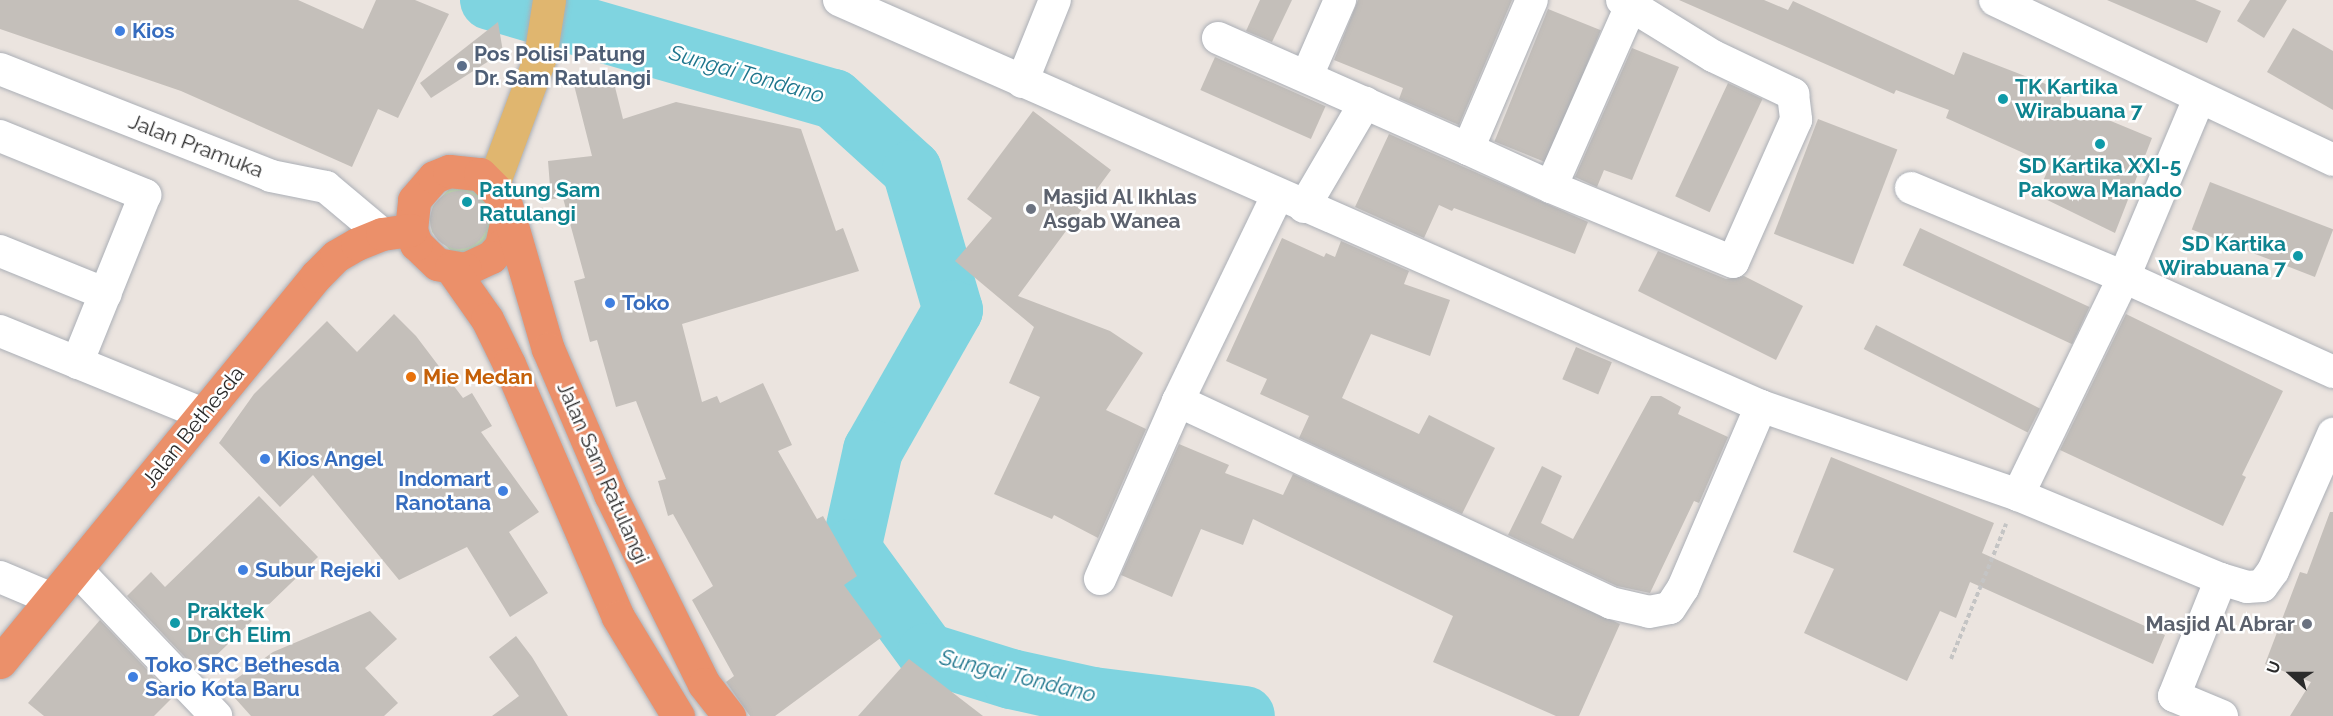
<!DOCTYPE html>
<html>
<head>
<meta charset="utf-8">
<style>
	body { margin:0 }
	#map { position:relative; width:2333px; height:716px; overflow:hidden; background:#ebe4df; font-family:Raleway,sans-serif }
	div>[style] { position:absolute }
	.green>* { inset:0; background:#bddba2 }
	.river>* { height:60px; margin:-30px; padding:0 30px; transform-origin:30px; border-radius:30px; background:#7fd4e0 }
	.building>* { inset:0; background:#c4bfba; transform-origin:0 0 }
	.round { border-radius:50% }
	.path>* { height:4px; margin-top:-2px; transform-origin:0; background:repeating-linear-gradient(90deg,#c4c4c4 0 4.5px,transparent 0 7.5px) }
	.roads { filter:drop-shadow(0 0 2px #abafb6) drop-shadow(0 0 2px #abafb6) }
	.minor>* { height:32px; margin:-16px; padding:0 16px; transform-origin:16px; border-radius:16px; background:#fff }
	.major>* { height:33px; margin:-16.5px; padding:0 16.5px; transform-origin:16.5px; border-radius:16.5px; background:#e0b66f }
	.highway>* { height:33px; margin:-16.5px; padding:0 16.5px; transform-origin:16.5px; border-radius:16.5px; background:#eb906a }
	.dots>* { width:16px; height:16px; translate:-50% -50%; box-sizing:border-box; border:3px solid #fff; border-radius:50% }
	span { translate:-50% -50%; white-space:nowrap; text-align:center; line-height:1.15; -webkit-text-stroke:5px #fff; paint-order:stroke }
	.shop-label { font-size:21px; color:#366cbe; font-weight:700 }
	.left { translate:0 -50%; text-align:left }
	.right { translate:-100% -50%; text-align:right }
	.service-label { font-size:21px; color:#4e5e75; font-weight:700 }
	.culture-label { font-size:21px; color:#0d838f; font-weight:700 }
	.street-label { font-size:21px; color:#2b2b2b }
	.worship-label { font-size:21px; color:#5b616d; font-weight:700 }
	.food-label { font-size:21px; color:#c56008; font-weight:700 }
	.water-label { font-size:22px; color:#1e758c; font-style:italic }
	.north { position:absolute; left:2261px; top:644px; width:60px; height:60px; -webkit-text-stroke:4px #fff; paint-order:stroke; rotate:291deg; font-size:16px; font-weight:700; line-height:24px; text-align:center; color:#2b2b2b }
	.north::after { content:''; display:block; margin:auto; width:21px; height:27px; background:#2b2b2b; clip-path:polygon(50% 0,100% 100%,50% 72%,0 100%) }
</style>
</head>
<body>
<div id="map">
	<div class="green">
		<div style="clip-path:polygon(476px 187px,495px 205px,489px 242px,465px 253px,451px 251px,432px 232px,430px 219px,433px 206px,450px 188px)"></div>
	</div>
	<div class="river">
		<div style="left:490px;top:0;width:358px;rotate:16.1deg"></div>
		<div style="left:834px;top:99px;width:105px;rotate:42.3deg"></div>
		<div style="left:912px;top:170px;width:146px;rotate:73.7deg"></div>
		<div style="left:953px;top:310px;width:161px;rotate:119.7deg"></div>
		<div style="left:873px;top:450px;width:101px;rotate:102.5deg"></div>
		<div style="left:851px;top:549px;width:129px;rotate:53.8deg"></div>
		<div style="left:927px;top:653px;width:88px;rotate:17.2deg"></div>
		<div style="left:1011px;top:679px;width:84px;rotate:12.4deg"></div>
		<div style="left:1093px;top:697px;width:153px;rotate:7.1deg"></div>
	</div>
	<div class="building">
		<div style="clip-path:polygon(0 0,298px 0,363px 29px,376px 0,415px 0,449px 14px,398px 118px,378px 109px,352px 167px,181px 91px,0 29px)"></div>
		<div style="clip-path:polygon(1260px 0,1292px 0,1272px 42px,1246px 31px)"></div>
		<div style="clip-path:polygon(1358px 0,1512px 0,1459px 125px,1399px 99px,1403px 88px,1334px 60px)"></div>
		<div style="clip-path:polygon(1679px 0,1764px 0,1788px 10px,1793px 1px,1954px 75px,1963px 52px,2064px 91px,2060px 100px,2152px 138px,2115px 233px,2037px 195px,2050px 165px,1946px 118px,1949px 110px,1896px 90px,1894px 94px)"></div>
		<div style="clip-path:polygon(2107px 0,2195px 0,2221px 11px,2207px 43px)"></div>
		<div style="clip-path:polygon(2250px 0,2287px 0,2264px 38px,2237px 21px)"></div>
		<div style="left:1548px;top:9px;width:57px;height:143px;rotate:22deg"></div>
		<div style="clip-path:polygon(498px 22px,503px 52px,431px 98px,420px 83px)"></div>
		<div style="clip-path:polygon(2293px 28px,2333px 51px,2333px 110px,2267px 72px)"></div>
		<div style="clip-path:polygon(1632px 48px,1679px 67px,1632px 180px,1604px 170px,1597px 187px,1575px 177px)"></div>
		<div style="left:1215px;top:57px;width:121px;height:36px;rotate:24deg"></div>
		<div style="clip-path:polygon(612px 75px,623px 119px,676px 102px,801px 129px,836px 231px,843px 228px,859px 271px,682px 324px,702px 402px,717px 396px,720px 403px,763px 383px,792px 445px,778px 451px,817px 519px,823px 516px,857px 576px,844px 585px,882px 637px,775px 716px,750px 716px,726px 682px,734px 676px,692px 600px,713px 586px,673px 514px,668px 516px,658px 481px,666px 479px,636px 401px,616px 407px,597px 340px,590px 342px,574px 281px,585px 278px,563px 198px,551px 199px,548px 161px,592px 156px,574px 85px)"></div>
		<div style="left:1728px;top:83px;width:38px;height:125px;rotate:25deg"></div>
		<div style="clip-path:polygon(1033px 111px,1111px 170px,1018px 296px,1110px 331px,1143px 353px,1106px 410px,1146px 429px,1098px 538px,1054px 515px,1052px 519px,994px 494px,1040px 397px,1009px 383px,1034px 327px,955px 261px,992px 218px,967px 199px)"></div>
		<div style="left:1818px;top:119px;width:85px;height:123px;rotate:21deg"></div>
		<div style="clip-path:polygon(1389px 134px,1588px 222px,1575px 254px,1454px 208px,1452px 211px,1439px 205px,1424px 238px,1355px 207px)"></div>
		<div style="left:2210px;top:182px;width:132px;height:51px;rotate:21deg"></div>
		<div class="round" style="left:430px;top:191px;width:58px;height:58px"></div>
		<div style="left:1920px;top:228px;width:187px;height:41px;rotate:25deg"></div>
		<div style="clip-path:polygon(1282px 238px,1324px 257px,1326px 253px,1335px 257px,1341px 241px,1409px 271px,1404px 284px,1450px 300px,1430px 356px,1371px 334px,1342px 398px,1419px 434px,1429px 415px,1495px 448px,1462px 514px,1299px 438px,1309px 416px,1260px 394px,1267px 379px,1226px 361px)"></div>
		<div style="clip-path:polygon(1658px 251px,1726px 279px,1744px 276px,1803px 306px,1776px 360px,1638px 291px)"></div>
		<div style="clip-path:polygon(394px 314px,416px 336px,463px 398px,472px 393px,492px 426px,481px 432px,539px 512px,509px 532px,548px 593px,510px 617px,467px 547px,399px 580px,313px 475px,280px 507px,219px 443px,254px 394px,327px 321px,357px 352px)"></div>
		<div style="clip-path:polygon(2126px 314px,2283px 391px,2242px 475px,2246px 477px,2223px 526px,2060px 450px)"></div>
		<div style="left:1876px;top:325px;width:184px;height:27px;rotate:27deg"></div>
		<div style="left:1576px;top:347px;width:39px;height:35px;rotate:23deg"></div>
		<div style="clip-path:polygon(1651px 396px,1661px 396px,1681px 407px,1678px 414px,1728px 437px,1699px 503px,1694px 501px,1650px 593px,1617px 586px,1508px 535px,1542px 466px,1562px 476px,1541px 523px,1573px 539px)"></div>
		<div style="clip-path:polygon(1179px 444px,1229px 465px,1225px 473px,1283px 495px,1293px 474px,1620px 624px,1579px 716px,1556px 716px,1433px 662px,1453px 616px,1253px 519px,1243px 545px,1201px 529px,1172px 597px,1121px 575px)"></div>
		<div style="clip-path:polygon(1831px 457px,1994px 523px,1982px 553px,2165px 635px,2153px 664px,1970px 582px,1956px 618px,1940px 611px,1907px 681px,1804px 633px,1834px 569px,1793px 552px)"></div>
		<div style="clip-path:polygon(259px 496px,318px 557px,199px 672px,127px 596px,151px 572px,165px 587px)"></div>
		<div style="clip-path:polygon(2330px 512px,2333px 512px,2333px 716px,2290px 716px,2311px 682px,2265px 664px,2300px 572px,2307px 574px)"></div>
		<div style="clip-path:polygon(370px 611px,397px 639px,365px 668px,398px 703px,384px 716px,251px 716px,225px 687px,273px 652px)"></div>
		<div style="clip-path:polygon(100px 620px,173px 697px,154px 716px,44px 716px,28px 703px)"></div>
		<div style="clip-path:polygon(516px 636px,532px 657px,568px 716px,492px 716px,519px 696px,489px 657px)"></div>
		<div style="clip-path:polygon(909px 659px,983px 716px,858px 716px)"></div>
	</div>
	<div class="path">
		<div style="left:1951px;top:659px;width:146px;rotate:-67.8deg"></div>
	</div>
	<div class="roads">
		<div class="minor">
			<div style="left:839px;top:0;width:1007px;rotate:23.77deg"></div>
			<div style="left:1761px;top:406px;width:272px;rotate:19.1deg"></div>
			<div style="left:2018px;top:495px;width:242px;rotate:-64.1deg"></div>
			<div style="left:2124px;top:277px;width:193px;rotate:-67.2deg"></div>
			<div style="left:1622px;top:0;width:107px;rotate:31.6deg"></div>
			<div style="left:1713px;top:56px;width:89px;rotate:25.4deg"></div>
			<div style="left:1793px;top:94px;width:26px;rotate:83deg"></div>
			<div style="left:1796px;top:120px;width:155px;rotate:113.9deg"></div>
			<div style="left:1733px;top:262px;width:197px;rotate:-157.6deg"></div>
			<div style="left:1551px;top:187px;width:198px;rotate:-66.2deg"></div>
			<div style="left:1995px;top:0;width:374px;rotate:25.3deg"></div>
			<div style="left:1218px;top:38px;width:274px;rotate:23.9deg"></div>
			<div style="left:1468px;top:149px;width:162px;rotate:-66.8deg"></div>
			<div style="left:0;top:69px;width:291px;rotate:21.5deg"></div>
			<div style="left:271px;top:176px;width:56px;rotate:11.3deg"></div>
			<div style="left:326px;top:187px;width:73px;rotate:40deg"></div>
			<div style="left:1307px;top:76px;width:83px;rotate:-66.5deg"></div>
			<div style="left:1022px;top:82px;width:88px;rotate:-68.1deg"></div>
			<div style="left:0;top:136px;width:157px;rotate:22.1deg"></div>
			<div style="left:145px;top:195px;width:181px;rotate:112deg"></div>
			<div style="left:1468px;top:149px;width:91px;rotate:24.6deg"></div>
			<div style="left:1911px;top:188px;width:231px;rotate:22.7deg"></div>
			<div style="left:2124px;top:277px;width:230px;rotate:24.4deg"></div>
			<div style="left:1304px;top:207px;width:121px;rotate:-59.6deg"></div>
			<div style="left:0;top:251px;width:114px;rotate:22.1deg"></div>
			<div style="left:0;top:331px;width:219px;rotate:22.2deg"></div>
			<div style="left:1178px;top:401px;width:478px;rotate:25deg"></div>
			<div style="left:1611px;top:603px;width:39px;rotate:13deg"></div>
			<div style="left:1649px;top:612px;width:21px;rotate:-11deg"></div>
			<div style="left:1670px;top:608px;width:24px;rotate:-57deg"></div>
			<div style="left:1683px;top:588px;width:198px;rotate:-66.8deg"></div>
			<div style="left:2018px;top:495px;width:220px;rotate:22.5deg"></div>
			<div style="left:2221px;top:579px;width:27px;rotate:17deg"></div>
			<div style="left:2247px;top:587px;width:15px;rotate:-4deg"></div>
			<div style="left:2262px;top:586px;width:19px;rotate:-54deg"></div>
			<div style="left:2273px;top:571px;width:150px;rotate:-66.3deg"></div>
			<div style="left:77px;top:570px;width:202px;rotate:46.4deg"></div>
			<div style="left:0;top:577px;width:56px;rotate:22.9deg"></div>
			<div style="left:1100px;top:579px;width:194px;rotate:-66.3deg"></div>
			<div style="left:1178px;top:401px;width:228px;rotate:-64.2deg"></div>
			<div style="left:2221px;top:579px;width:126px;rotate:111.9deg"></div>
			<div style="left:2174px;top:696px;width:52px;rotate:22.6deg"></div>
		</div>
		<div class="major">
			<div style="left:493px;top:184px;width:135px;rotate:-69.7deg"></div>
			<div style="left:540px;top:57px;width:58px;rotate:-81deg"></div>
		</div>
		<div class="highway">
			<div style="left:508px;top:215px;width:32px;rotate:103deg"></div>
			<div style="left:501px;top:246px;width:15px;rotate:132deg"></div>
			<div style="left:491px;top:257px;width:29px;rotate:155deg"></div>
			<div style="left:465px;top:269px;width:28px;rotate:-170deg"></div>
			<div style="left:437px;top:264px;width:29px;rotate:-136deg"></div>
			<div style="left:416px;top:244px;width:15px;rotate:-110deg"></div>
			<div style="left:411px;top:230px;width:30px;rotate:-84deg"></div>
			<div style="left:414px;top:200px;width:30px;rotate:-49deg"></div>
			<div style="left:434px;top:177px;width:16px;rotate:-22deg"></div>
			<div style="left:449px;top:171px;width:31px;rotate:6deg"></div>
			<div style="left:480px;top:174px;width:34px;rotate:45deg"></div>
			<div style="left:504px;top:198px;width:157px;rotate:73.8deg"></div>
			<div style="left:548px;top:349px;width:158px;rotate:66.8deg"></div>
			<div style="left:610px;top:494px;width:212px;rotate:63.7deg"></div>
			<div style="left:704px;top:684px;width:41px;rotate:52deg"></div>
			<div style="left:451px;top:268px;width:62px;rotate:54.8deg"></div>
			<div style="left:487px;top:319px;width:50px;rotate:63.9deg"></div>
			<div style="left:509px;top:364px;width:275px;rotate:66.7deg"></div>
			<div style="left:618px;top:617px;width:116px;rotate:58.8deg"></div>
			<div style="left:0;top:662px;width:499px;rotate:-50.7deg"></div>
			<div style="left:316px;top:276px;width:28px;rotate:-45deg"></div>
			<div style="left:336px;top:256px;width:24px;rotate:-30deg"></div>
			<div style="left:357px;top:244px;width:27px;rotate:-22deg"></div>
			<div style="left:382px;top:234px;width:29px;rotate:-8deg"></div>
		</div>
	</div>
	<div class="dots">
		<div style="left:120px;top:31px;background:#3f7fe0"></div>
		<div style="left:462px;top:66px;background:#5c6f8a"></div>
		<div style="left:2003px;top:99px;background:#0f9aa8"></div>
		<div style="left:2100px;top:144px;background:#0f9aa8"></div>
		<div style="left:467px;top:202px;background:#0f9aa8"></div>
		<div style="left:1031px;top:209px;background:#6b7280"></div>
		<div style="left:2298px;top:256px;background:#0f9aa8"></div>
		<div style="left:610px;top:303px;background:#3f7fe0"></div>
		<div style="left:411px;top:377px;background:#e8710a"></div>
		<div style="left:265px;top:459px;background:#3f7fe0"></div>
		<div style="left:503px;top:491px;background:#3f7fe0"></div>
		<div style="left:243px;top:570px;background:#3f7fe0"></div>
		<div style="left:175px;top:623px;background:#0f9aa8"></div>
		<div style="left:2307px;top:624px;background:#6b7280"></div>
		<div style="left:133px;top:677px;background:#3f7fe0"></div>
	</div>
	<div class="shop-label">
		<span class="left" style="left:132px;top:31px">Kios</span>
		<span class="left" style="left:622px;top:303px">Toko</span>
		<span class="left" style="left:277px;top:459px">Kios Angel</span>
		<span class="right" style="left:491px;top:491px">Indomart<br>Ranotana</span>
		<span class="left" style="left:255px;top:570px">Subur Rejeki</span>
		<span class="left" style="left:145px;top:677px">Toko SRC Bethesda<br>Sario Kota Baru</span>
	</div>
	<div class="service-label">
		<span class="left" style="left:474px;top:66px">Pos Polisi Patung<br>Dr. Sam Ratulangi</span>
	</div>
	<div class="culture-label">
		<span class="left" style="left:2015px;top:99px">TK Kartika<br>Wirabuana 7</span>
		<span style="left:2100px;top:178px">SD Kartika XXI-5<br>Pakowa Manado</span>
		<span class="left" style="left:479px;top:202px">Patung Sam<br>Ratulangi</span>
		<span class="right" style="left:2286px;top:256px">SD Kartika<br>Wirabuana 7</span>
		<span class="left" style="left:187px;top:623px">Praktek<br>Dr Ch Elim</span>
	</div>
	<div class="street-label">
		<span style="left:196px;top:146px;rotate:21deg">Jalan Pramuka</span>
		<span style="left:193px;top:427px;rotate:-51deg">Jalan Bethesda</span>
		<span style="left:603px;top:473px;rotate:66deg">Jalan Sam Ratulangi</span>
	</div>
	<div class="worship-label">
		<span class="left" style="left:1043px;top:209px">Masjid Al Ikhlas<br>Asgab Wanea</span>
		<span class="right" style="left:2295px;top:624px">Masjid Al Abrar</span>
	</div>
	<div class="food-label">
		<span class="left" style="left:423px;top:377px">Mie Medan</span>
	</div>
	<div class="water-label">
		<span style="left:747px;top:74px;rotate:16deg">Sungai Tondano</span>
		<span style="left:1018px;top:676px;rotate:14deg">Sungai Tondano</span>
	</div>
	<div class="north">U</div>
</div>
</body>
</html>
